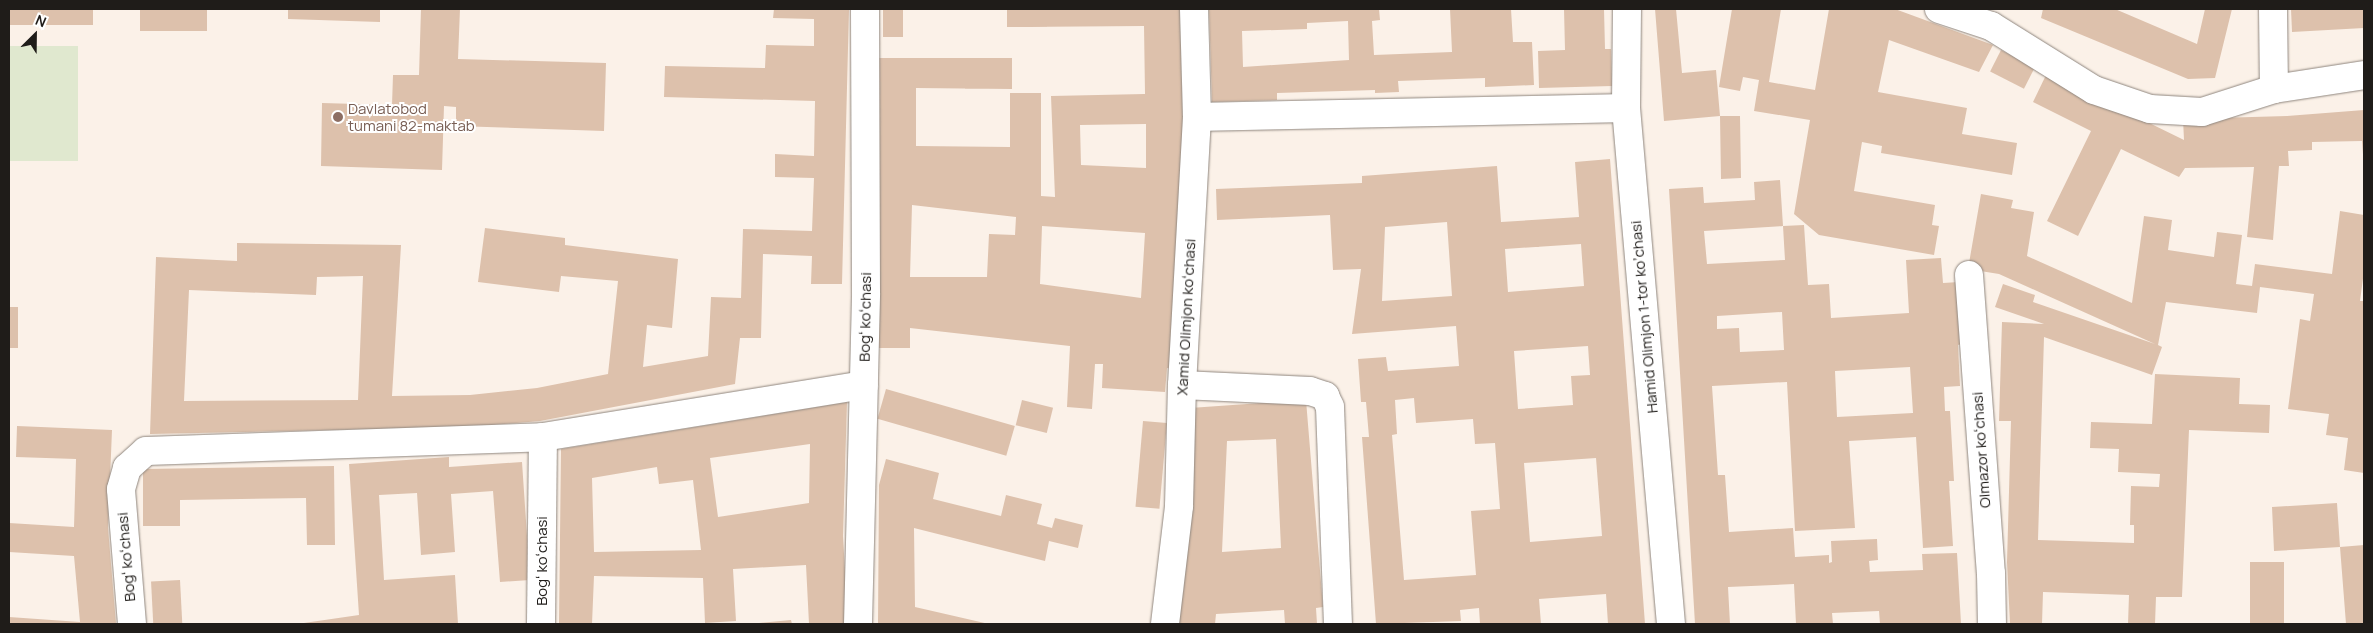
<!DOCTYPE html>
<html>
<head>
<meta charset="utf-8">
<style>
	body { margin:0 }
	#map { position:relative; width:2373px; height:633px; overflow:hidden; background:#fbf1e8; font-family:Manrope,sans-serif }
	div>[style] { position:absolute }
	.green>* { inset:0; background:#e0e8cf; transform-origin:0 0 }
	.building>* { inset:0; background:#ddc1ac; transform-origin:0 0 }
	.roads { filter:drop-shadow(0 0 1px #8f867e) drop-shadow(0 0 1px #8f867e) }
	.minor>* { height:28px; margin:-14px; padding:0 14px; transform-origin:14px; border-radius:14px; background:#fff }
	.dots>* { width:14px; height:14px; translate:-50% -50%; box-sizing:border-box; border:2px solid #fff; border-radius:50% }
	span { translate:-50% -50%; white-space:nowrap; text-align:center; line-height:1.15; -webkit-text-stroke:4px #fff; paint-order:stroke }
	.education-label { font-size:15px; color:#785e54 }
	.left { translate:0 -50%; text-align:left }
	.street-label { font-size:15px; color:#1f1c19 }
	.frame { position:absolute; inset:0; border:10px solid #1f1c19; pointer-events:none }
	.north { position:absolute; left:10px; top:10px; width:50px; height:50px; -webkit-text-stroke:4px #fff; paint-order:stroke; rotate:23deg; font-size:14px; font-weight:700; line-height:20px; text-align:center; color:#1f1c19 }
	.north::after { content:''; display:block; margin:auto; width:18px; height:22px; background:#1f1c19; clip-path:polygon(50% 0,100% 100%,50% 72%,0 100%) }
</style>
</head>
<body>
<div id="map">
	<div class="green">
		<div style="left:9px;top:46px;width:69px;height:115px"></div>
	</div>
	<div class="building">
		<div style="left:9px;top:9px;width:84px;height:16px"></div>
		<div style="left:140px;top:9px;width:67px;height:22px"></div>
		<div style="clip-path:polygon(288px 9px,380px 9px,380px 22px,288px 19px)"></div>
		<div style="clip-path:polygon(421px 9px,460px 9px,458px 59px,606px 63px,604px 131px,456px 126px,456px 107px,444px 106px,442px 170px,321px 166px,322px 103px,392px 105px,393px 75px,419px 75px)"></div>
		<div style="clip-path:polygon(evenodd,774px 9px,849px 9px,842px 284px,811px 284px,812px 256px,763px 254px,761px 338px,740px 338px,735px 384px,540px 421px,470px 427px,150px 434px,156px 257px,237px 261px,237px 243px,401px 245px,392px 396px,470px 395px,537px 388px,608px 374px,618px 281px,561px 276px,559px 292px,478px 282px,485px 228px,565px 238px,565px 245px,678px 259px,672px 328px,647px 325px,643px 367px,708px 356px,711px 297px,741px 298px,743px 229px,812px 231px,814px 178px,775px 177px,775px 154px,814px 156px,815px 101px,664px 97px,665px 66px,765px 68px,766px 45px,814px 46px,814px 19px,773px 18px,774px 9px,363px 276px,358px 400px,184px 401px,189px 290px,316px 295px,317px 277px,363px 276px)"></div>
		<div style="left:883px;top:9px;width:20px;height:28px"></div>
		<div style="clip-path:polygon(evenodd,1007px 9px,1180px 9px,1185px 206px,1175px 369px,1167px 368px,1165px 392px,1102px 388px,1103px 364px,1095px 364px,1092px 409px,1067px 407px,1070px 346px,910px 328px,910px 348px,877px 348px,877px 58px,1012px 58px,1012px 89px,916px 88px,916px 146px,1010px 147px,1010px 93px,1041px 93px,1041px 196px,1055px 197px,1051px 96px,1145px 94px,1144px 26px,1007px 27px,1007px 9px,1146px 124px,1146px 168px,1081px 165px,1080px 125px,1146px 124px,1007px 9px,912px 205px,1016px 217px,1015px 235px,989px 234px,987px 277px,910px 277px,912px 205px,1007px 9px,1042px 226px,1145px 233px,1141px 298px,1040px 284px,1042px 226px)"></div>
		<div style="clip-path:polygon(evenodd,1209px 9px,1379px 9px,1380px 20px,1372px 21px,1374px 55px,1452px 52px,1450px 9px,1511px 9px,1513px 42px,1532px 42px,1534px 85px,1485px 87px,1485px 78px,1398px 81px,1399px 92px,1375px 93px,1375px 90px,1277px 93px,1277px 100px,1212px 102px,1209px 9px,1348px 21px,1349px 60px,1243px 67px,1242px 31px,1307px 29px,1307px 23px,1348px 21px)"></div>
		<div style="clip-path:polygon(1564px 9px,1604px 9px,1605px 49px,1611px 49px,1612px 86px,1539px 88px,1538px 51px,1565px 50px)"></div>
		<div style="clip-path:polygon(1655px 9px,1676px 9px,1682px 73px,1716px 70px,1720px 116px,1740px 116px,1741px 178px,1721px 179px,1720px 116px,1664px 121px)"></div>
		<div style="clip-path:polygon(1732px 9px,1781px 9px,1769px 82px,1815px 90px,1829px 9px,1895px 9px,1993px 45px,1979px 72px,1889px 40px,1878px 92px,1967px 108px,1962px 134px,2017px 143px,2012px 175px,1881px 153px,1882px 146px,1862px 142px,1854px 191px,1935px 205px,1932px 225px,1939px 226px,1934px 255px,1819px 235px,1794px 214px,1810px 120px,1754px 111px,1759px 80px,1743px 77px,1740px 91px,1719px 87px)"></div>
		<div style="clip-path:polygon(2043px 9px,2115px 9px,2197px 44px,2205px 9px,2232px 9px,2215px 78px,2188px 79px,2041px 18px)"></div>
		<div style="clip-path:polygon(2291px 9px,2364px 9px,2364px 28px,2292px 32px)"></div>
		<div style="left:2001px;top:50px;width:38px;height:24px;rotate:27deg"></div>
		<div style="clip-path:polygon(2047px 73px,2184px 140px,2183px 119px,2287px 116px,2364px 110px,2364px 168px,2362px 141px,2312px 142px,2312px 150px,2288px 151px,2289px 166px,2279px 166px,2273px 240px,2247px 237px,2254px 167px,2185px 168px,2179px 177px,2121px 149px,2078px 236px,2047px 221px,2091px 131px,2033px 102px)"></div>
		<div style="clip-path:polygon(evenodd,1610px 159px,1645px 624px,1608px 624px,1606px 594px,1539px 599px,1541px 624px,1480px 624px,1479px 608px,1460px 610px,1461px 621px,1376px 624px,1362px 437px,1369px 437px,1366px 402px,1361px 402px,1358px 359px,1386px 357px,1388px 371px,1459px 366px,1456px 326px,1352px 334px,1361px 269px,1333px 270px,1330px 215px,1217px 220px,1216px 189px,1362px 183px,1362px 176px,1497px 166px,1501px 222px,1579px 217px,1575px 162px,1610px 159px,1447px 222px,1452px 296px,1382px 301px,1385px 227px,1447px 222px,1610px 159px,1581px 244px,1584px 286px,1508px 292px,1505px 249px,1581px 244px,1610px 159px,1588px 346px,1590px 375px,1571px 376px,1573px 405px,1518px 409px,1514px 351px,1588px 346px,1610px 159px,1414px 398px,1416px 423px,1473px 419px,1475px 444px,1495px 443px,1500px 509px,1471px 511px,1476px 575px,1404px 580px,1392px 435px,1397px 434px,1395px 400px,1414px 398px,1610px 159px,1596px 458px,1602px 536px,1530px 542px,1524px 463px,1596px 458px)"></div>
		<div style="clip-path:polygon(evenodd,1780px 180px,1783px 226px,1704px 231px,1707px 264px,1785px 260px,1783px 226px,1804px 225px,1808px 285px,1829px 284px,1831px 318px,1909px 313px,1906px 260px,1941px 258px,1943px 283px,1959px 282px,1962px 344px,1958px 345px,1960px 386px,1944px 387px,1945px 411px,1950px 411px,1954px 481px,1949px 481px,1953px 546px,1923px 548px,1916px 437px,1849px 441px,1855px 528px,1795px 531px,1787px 382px,1712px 386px,1718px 475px,1725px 475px,1729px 532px,1793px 528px,1795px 557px,1829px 555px,1829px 563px,1832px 562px,1831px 541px,1877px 539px,1878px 560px,1869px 561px,1870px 572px,1923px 570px,1922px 554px,1957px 553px,1961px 624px,1880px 624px,1879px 611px,1832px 613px,1833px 624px,1796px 624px,1794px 584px,1728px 587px,1730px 624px,1695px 624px,1669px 189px,1703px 187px,1704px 203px,1755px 200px,1754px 182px,1780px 180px,1782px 312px,1784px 350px,1740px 352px,1739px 328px,1717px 329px,1717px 316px,1782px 312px,1780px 180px,1910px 367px,1913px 413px,1837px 417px,1835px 371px,1910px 367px)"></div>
		<div style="clip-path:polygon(1981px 194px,2013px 200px,2011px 208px,2034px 212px,2027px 256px,2132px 303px,2144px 216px,2172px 220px,2168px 250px,2214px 257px,2217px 232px,2242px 235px,2236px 284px,2252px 286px,2255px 264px,2332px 274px,2340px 211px,2364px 215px,2364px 271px,2360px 301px,2364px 301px,2364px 473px,2344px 470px,2348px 438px,2326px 435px,2329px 414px,2288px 409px,2300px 319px,2310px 321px,2314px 294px,2260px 287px,2257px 313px,2166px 302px,2158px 345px,2162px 347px,2152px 375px,2044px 337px,2038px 540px,2134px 543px,2134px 525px,2130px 525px,2131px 486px,2159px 487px,2160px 474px,2118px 472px,2119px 449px,2090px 448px,2091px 422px,2152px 424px,2155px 374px,2240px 378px,2239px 404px,2270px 405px,2269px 433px,2189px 430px,2182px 597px,2156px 597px,2155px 624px,2128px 624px,2129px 595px,2043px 592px,2042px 624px,2010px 624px,2007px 562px,2011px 421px,1999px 421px,2002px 322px,2044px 324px,1995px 307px,2003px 284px,2035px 295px,2033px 302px,2155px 344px,1999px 274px,1968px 269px)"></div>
		<div style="left:9px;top:307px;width:9px;height:41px"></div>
		<div style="left:886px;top:389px;width:134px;height:31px;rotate:16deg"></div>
		<div style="left:1022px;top:400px;width:32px;height:26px;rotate:14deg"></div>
		<div style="clip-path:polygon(evenodd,1306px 400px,1323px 607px,1316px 608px,1317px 624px,1285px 624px,1284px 610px,1216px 614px,1215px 624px,1178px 624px,1184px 586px,1190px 408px,1306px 400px,1276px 439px,1281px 548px,1222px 552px,1227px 441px,1276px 439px)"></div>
		<div style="clip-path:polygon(evenodd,847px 402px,843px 536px,848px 624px,809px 624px,806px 565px,733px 569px,736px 621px,705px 623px,703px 578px,594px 576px,592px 624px,559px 624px,561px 449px,847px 402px,810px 444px,809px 503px,718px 517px,710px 458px,810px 444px,847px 402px,657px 467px,659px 484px,693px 480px,701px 550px,594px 552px,592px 478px,657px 467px)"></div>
		<div style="left:1143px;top:421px;width:24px;height:86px;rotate:5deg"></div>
		<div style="clip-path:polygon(17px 426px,112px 430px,108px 528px,116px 624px,9px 624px,9px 617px,80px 622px,74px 556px,9px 552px,9px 523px,74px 527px,76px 459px,16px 457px)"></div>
		<div style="clip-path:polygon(449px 457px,449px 467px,522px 462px,530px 580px,500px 582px,493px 491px,451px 494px,455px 552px,421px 555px,417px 493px,379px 495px,384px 580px,455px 575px,458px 624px,297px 624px,359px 615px,349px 464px)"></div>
		<div style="clip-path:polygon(886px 459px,939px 473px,933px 499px,1001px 516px,1006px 495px,1042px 504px,1037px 524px,1052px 528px,1055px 518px,1083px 525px,1078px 548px,1049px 541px,1045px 561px,914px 528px,915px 607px,989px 624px,878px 624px,879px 485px)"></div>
		<div style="clip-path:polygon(334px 466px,335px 545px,307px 545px,306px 498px,180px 500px,180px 526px,143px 526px,143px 469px)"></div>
		<div style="clip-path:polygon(2337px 503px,2340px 547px,2364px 545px,2364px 624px,2346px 624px,2340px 547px,2274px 551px,2272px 507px)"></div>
		<div style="left:2250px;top:562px;width:34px;height:62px"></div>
		<div style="left:180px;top:580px;width:44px;height:29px;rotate:87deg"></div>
		<div style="clip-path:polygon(791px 620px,792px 624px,759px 624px,759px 623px)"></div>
	</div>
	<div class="roads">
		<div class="minor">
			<div style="left:1627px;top:9px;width:99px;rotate:90.6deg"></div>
			<div style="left:1626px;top:108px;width:518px;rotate:85.02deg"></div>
			<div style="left:1939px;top:9px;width:55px;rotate:18.1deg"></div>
			<div style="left:1991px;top:26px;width:121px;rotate:31.9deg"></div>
			<div style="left:2094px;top:90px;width:59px;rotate:18.7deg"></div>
			<div style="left:2150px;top:109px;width:52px;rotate:3.3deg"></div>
			<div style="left:2202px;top:112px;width:76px;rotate:-17.7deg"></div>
			<div style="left:2274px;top:89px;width:91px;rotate:-8.8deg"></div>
			<div style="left:2273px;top:9px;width:80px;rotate:89.3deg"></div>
			<div style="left:1197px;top:117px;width:429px;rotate:-1.2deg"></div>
			<div style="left:1969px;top:275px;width:299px;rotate:85.8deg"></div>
			<div style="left:1991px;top:573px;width:51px;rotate:88.9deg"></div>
			<div style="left:1182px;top:385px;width:128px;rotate:2.7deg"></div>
			<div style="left:1310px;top:391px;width:16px;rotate:18deg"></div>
			<div style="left:1325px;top:396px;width:12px;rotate:66deg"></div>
			<div style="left:1330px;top:407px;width:217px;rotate:87.9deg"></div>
			<div style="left:132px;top:624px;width:135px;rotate:-94.7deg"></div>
			<div style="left:121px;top:489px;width:22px;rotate:-74deg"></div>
			<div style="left:127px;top:468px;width:25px;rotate:-42deg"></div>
			<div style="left:146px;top:451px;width:397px;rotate:-2deg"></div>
			<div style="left:543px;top:437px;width:325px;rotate:-9.2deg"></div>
			<div style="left:541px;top:624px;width:187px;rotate:-89.4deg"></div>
			<div style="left:858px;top:624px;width:331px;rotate:-88.6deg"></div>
			<div style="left:866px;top:293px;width:284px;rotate:-90.2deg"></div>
			<div style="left:1165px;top:624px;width:119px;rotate:-83.2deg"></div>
			<div style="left:1179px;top:506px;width:121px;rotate:-88.6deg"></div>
			<div style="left:1182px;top:385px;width:268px;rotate:-86.8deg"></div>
			<div style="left:1197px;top:117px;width:108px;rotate:-91.6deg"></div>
		</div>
	</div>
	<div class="dots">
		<div style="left:338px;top:117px;background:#8d6e63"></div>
	</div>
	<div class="education-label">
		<span class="left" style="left:348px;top:117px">Davlatobod<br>tumani 82-maktab</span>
	</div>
	<div class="street-label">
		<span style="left:865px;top:317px;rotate:-89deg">Bogʻ koʻchasi</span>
		<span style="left:1186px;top:317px;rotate:-87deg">Xamid Olimjon koʻchasi</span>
		<span style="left:1644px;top:317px;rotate:-95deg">Hamid Olimjon 1-tor koʼchasi</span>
		<span style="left:1981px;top:450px;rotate:-94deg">Olmazor koʻchasi</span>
		<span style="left:126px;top:557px;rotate:-95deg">Bogʻ koʻchasi</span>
		<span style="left:542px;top:561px;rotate:-90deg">Bogʻ koʻchasi</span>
	</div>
	<div class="frame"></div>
	<div class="north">N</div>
</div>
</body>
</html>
